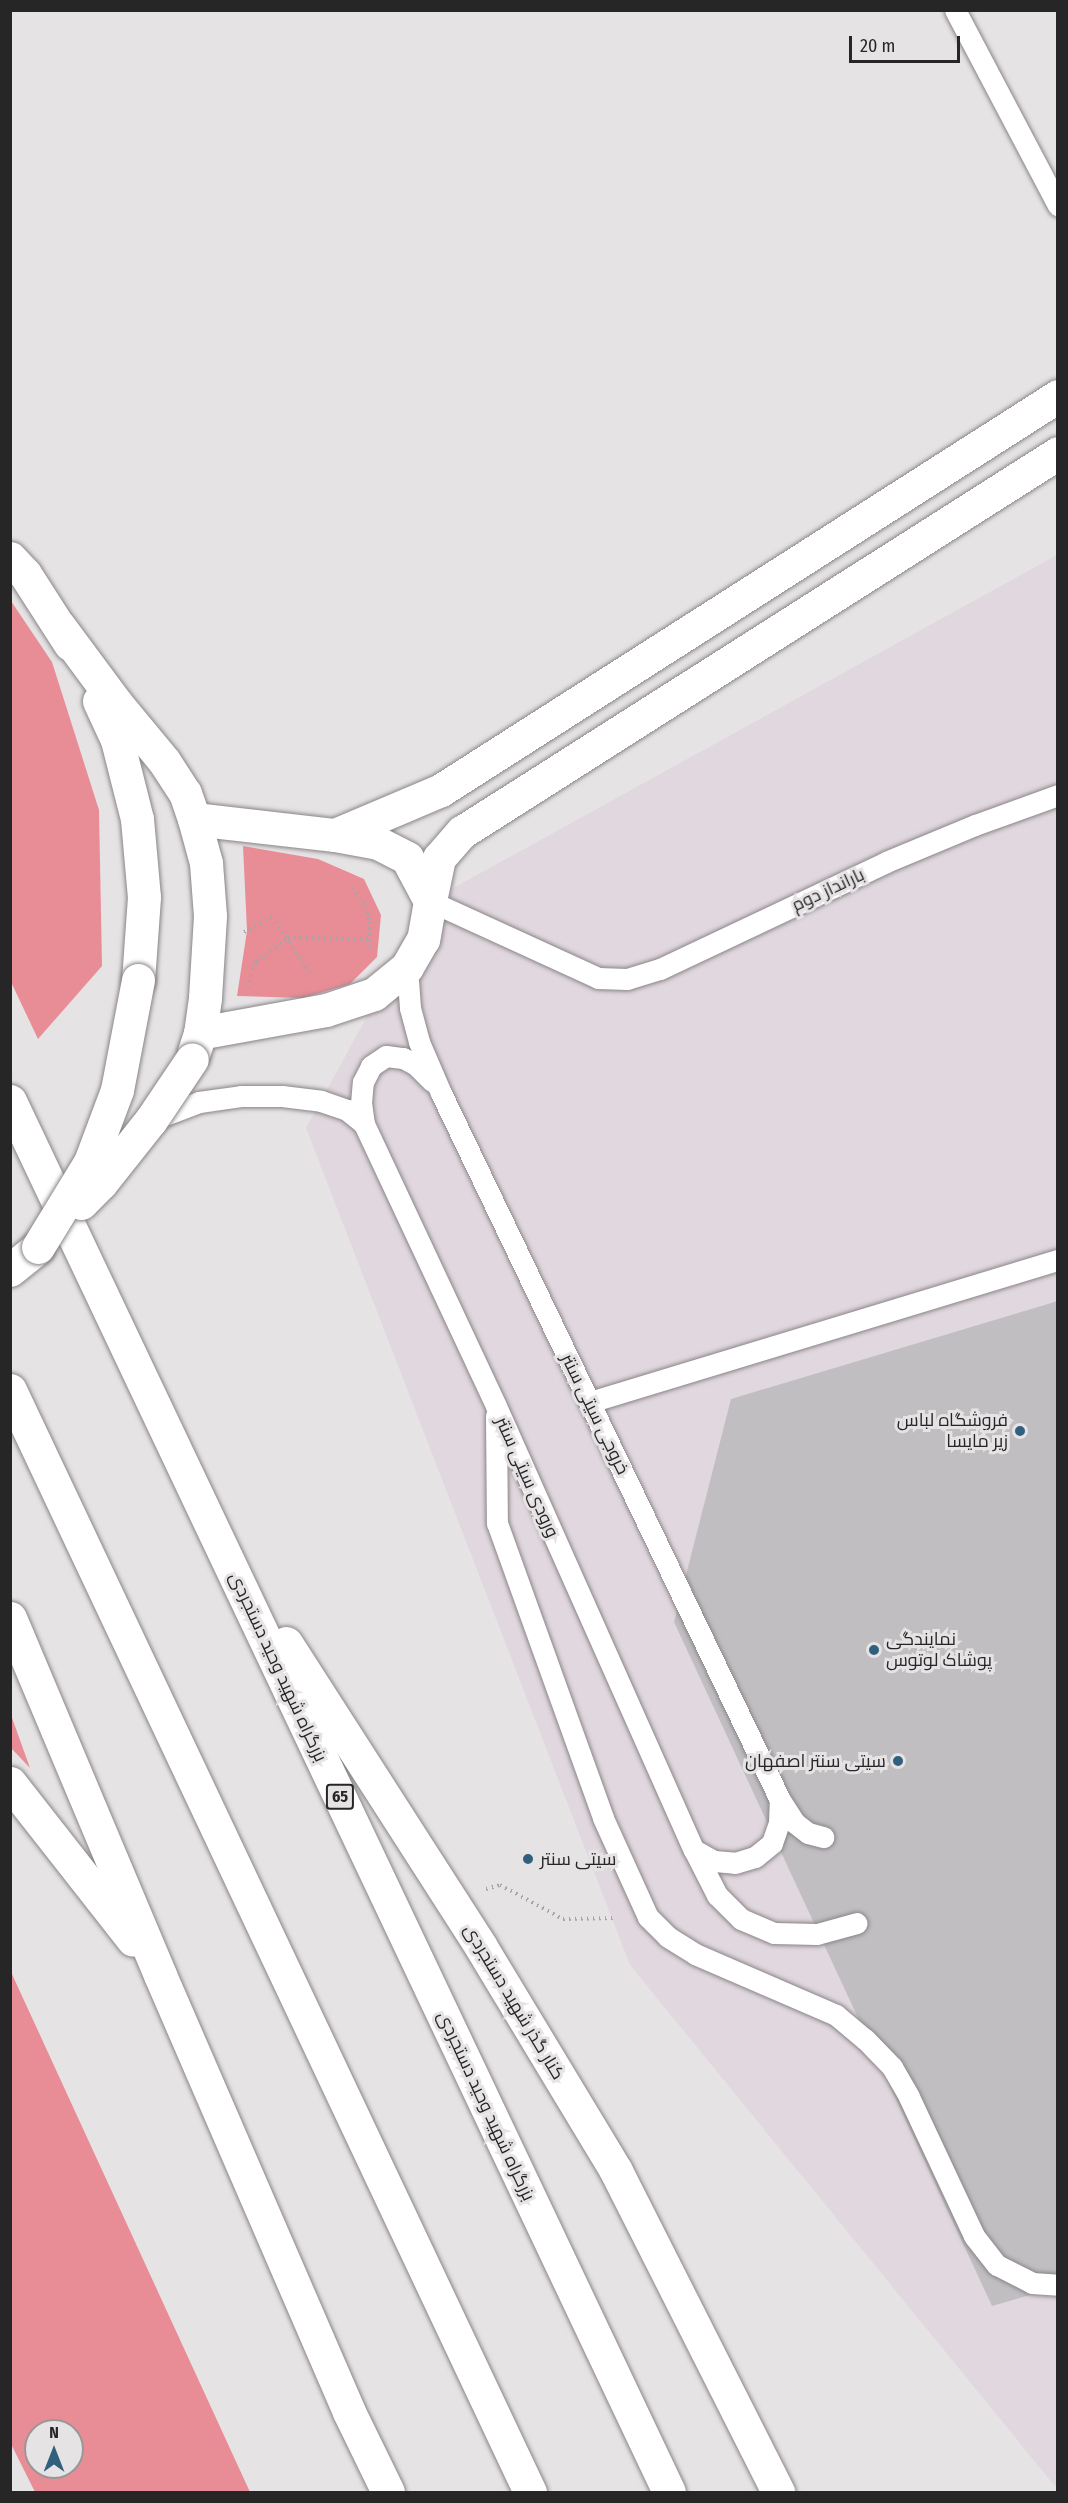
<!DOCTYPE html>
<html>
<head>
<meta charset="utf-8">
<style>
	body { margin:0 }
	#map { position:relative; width:1068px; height:2503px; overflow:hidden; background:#e6e3e5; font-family:"Fira Sans Condensed",Cairo,sans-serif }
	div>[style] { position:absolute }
	.built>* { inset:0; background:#e1d7de }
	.forest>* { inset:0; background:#e88d96 }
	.building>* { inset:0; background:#c1bec2 }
	.path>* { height:4px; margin-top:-2px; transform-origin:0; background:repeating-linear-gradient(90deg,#a6a4a5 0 1.5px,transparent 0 6px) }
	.roads { filter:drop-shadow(0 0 2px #898588) drop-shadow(0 0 2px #898588) }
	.service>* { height:21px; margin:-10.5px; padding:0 10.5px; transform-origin:10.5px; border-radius:10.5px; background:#fff }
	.minor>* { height:33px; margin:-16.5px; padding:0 16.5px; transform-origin:16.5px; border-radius:16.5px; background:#fff }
	.secondary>* { height:33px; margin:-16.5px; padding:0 16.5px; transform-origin:16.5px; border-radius:16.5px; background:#fff }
	.trunk>* { height:33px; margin:-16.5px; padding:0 16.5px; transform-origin:16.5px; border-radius:16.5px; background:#fff }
	.bridges { filter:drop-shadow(0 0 2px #898588) drop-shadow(0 0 2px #898588) }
	.secondary-bridge>* { height:33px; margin:-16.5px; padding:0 16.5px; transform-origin:16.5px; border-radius:16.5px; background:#fff }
	.dots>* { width:16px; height:16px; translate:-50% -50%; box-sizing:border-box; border:3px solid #e6e3e5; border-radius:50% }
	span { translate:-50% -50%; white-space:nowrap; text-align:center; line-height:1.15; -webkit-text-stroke:6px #e6e3e5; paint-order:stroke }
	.shield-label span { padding:2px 4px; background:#e6e3e5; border:2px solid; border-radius:4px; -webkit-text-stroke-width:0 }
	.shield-label { font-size:16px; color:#272627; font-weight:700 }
	.street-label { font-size:18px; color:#272627 }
	.poi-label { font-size:18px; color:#272627 }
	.right { translate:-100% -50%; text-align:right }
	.left { translate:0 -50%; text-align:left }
	.frame { position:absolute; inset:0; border:12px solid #272627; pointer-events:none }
	.north { position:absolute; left:24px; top:2419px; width:60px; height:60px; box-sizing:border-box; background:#e6e3e5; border:2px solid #9a9799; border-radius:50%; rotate:0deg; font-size:16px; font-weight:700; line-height:24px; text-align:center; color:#272627 }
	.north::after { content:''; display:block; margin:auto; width:21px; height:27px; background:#30607e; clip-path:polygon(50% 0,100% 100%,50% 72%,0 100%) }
	.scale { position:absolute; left:849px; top:36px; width:111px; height:27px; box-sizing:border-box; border:3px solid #272627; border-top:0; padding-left:8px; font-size:18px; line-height:21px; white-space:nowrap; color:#272627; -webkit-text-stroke:4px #e6e3e5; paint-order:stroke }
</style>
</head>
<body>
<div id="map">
	<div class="built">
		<div style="clip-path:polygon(1057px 555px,1057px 2485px,1054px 2485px,630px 1965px,306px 1128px,430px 901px)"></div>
	</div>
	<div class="forest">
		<div style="clip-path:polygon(11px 601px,52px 662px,99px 810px,102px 966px,38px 1039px,11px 982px)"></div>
		<div style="clip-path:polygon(243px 846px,318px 859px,364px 879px,381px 915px,377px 957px,350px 984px,303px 998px,237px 996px,247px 931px)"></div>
		<div style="clip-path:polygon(10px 1715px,11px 1715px,30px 1768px,11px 1748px)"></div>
		<div style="clip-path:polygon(evenodd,11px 1972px,250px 2492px,35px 2492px,11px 2444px,11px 1972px,36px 2431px,72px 2431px,72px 2467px,36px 2467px,36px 2431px)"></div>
	</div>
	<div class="building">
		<div style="clip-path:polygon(1058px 1301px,1058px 2287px,992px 2306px,674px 1622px,731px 1399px)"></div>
	</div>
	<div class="path">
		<div style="left:352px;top:888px;width:23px;rotate:52deg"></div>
		<div style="left:366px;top:906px;width:16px;rotate:76deg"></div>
		<div style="left:370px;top:922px;width:30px;rotate:92deg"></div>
		<div style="left:244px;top:932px;width:32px;rotate:-28deg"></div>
		<div style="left:272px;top:917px;width:71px;rotate:55.9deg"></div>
		<div style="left:249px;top:988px;width:19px;rotate:-81deg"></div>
		<div style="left:252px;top:969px;width:8px;rotate:-60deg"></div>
		<div style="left:256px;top:962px;width:40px;rotate:-37deg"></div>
		<div style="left:288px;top:938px;width:81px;rotate:0.7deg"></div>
		<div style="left:486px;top:1889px;width:15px;rotate:-16deg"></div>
		<div style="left:500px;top:1885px;width:72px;rotate:28.4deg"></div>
		<div style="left:563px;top:1919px;width:53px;rotate:-1.1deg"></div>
	</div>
	<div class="roads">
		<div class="service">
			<div style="left:955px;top:10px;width:221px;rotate:62.2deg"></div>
			<div style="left:430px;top:901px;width:185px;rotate:24.6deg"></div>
			<div style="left:598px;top:978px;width:29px;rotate:2deg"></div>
			<div style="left:627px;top:979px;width:34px;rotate:-17deg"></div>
			<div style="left:660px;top:969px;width:250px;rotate:-25.3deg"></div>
			<div style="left:886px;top:862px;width:96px;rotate:-22.6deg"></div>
			<div style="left:975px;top:825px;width:88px;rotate:-19.9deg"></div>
			<div style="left:407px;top:967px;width:41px;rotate:85.8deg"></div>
			<div style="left:410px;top:1008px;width:35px;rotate:75deg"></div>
			<div style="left:419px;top:1042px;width:56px;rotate:66.7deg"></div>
			<div style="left:441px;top:1093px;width:784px;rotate:64.38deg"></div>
			<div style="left:780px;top:1800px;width:27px;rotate:57deg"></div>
			<div style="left:795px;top:1823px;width:16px;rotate:38deg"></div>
			<div style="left:808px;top:1833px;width:16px;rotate:15deg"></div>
			<div style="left:152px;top:1120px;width:50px;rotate:-21deg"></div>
			<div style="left:199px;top:1102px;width:42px;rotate:-8.1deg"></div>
			<div style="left:241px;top:1096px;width:41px"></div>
			<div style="left:282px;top:1096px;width:39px;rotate:7deg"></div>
			<div style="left:321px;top:1101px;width:28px;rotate:19deg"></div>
			<div style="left:347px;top:1110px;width:22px;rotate:39deg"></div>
			<div style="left:364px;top:1124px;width:311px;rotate:64.9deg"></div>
			<div style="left:496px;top:1406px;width:486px;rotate:66deg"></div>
			<div style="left:694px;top:1850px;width:51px;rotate:62.9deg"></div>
			<div style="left:717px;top:1895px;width:34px;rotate:45deg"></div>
			<div style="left:741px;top:1919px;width:36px;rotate:23deg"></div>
			<div style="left:774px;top:1933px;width:43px;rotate:1.3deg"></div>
			<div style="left:817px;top:1934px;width:41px;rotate:-15.4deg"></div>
			<div style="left:364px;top:1124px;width:21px;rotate:-98deg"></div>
			<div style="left:361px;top:1103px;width:21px;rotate:-85deg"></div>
			<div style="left:363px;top:1082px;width:18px;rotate:-63deg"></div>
			<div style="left:371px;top:1066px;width:18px;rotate:-34deg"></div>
			<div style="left:386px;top:1056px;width:17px;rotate:7deg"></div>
			<div style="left:403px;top:1058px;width:15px;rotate:28deg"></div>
			<div style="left:416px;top:1065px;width:23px;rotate:45deg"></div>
			<div style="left:590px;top:1402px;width:489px;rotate:-16.9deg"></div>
			<div style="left:496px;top:1416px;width:107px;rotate:89.5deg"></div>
			<div style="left:497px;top:1523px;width:313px;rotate:70.2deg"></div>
			<div style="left:603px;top:1818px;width:109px;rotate:65.6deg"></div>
			<div style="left:648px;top:1917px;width:28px;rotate:45deg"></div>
			<div style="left:668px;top:1937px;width:32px;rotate:32deg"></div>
			<div style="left:695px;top:1954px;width:154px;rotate:23.4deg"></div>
			<div style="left:836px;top:2015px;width:38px;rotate:40deg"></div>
			<div style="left:865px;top:2039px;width:39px;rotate:46deg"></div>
			<div style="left:892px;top:2067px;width:34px;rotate:60deg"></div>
			<div style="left:909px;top:2097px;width:153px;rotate:64.9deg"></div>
			<div style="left:974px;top:2236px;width:37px;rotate:52deg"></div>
			<div style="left:997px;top:2265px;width:39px;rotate:27deg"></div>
			<div style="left:1032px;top:2283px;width:26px;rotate:4deg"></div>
			<div style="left:694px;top:1850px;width:23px;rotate:29deg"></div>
			<div style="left:714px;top:1861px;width:21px;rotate:5deg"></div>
			<div style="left:735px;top:1863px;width:21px;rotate:-17deg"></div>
			<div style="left:755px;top:1857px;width:22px;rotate:-39deg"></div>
			<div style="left:772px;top:1843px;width:21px;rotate:-71deg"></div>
			<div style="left:779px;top:1823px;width:23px;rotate:-88deg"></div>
		</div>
		<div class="minor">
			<div style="left:335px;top:835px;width:115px;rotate:-23deg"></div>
			<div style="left:441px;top:790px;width:732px;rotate:-32.56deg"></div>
			<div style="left:430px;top:901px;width:44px;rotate:-78.2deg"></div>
			<div style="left:439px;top:858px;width:35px;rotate:-49deg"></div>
			<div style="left:462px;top:832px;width:706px;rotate:-32.45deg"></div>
		</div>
		<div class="secondary">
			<div style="left:10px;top:558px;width:22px;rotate:47deg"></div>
			<div style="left:25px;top:574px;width:83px;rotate:57.3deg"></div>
			<div style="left:59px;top:626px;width:96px;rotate:53.5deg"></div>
			<div style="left:116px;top:703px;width:75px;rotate:50.4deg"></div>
			<div style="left:164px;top:761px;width:38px;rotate:57deg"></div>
			<div style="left:185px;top:793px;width:28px;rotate:71deg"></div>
			<div style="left:194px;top:819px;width:46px;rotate:74.7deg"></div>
			<div style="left:206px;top:863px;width:53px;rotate:85.7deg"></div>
			<div style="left:210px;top:916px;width:82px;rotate:93.5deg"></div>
			<div style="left:205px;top:998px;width:35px;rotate:98deg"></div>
			<div style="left:200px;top:1033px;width:19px;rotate:108deg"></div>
			<div style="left:99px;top:701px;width:43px;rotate:65.2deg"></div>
			<div style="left:117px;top:740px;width:81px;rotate:75.8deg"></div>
			<div style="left:137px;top:819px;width:78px;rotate:84.9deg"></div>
			<div style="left:144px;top:897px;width:83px;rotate:94.1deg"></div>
			<div style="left:194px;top:819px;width:142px;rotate:6.5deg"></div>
			<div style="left:335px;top:835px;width:44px;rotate:10.5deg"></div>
			<div style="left:378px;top:843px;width:33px;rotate:27deg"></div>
			<div style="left:407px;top:858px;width:49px;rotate:61.9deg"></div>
			<div style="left:430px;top:901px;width:39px;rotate:100deg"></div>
			<div style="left:423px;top:939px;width:32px;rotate:120deg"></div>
			<div style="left:407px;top:967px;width:43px;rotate:140.7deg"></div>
			<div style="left:374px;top:994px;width:51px;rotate:161.6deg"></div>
			<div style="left:326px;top:1010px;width:128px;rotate:169.7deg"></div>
			<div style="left:10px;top:1270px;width:36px;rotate:-39deg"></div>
		</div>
		<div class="trunk">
			<div style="left:10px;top:1101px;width:1539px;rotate:64.65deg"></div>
			<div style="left:10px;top:1390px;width:1219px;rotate:64.74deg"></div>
			<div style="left:10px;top:1618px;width:387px;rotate:67.2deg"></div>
			<div style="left:160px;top:1975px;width:476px;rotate:66.6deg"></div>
			<div style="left:349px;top:2412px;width:89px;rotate:64deg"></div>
			<div style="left:286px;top:1643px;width:361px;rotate:57.3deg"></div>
			<div style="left:481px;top:1947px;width:262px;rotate:58.9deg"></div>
			<div style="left:616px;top:2171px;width:360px;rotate:63.2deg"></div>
			<div style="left:10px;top:1783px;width:199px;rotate:51.9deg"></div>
		</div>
	</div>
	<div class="bridges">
		<div class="secondary-bridge">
			<div style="left:81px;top:1203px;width:28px;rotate:-45deg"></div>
			<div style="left:101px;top:1183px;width:80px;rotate:-51.6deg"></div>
			<div style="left:151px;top:1120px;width:73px;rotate:-56.1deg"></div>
			<div style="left:38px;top:1247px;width:100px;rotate:-58.5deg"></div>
			<div style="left:90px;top:1162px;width:77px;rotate:-69.4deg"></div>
			<div style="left:117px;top:1090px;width:112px;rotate:-79.2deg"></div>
		</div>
	</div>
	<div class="dots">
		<div style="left:1020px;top:1431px;background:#30607e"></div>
		<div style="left:874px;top:1650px;background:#30607e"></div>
		<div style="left:898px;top:1761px;background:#30607e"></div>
		<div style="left:528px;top:1859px;background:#30607e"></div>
	</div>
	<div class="shield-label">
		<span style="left:340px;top:1797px">65</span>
	</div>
	<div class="street-label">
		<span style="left:828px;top:890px;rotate:-25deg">بارانداز دوم</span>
		<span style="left:595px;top:1414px;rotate:64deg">خروجی سیتی سنتر</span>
		<span style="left:527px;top:1477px;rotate:66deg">ورودی سیتی سنتر</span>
		<span style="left:278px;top:1667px;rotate:65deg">بزرگراه شهید وحید دستجردی</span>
		<span style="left:514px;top:2002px;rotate:59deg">کنار گذر شهید دستجردی</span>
		<span style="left:486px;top:2106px;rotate:65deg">بزرگراه شهید وحید دستجردی</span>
	</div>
	<div class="poi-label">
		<span class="right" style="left:1008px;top:1431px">فروشگاه لباس<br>زیر مایسا</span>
		<span class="left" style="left:886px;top:1650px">نمایندگی<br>پوشاک لوتوس</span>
		<span class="right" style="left:886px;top:1761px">سیتی سنتر اصفهان</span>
		<span class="left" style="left:540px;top:1859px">سیتی سنتر</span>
	</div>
	<div class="frame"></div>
	<div class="north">N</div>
	<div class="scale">20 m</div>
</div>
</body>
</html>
